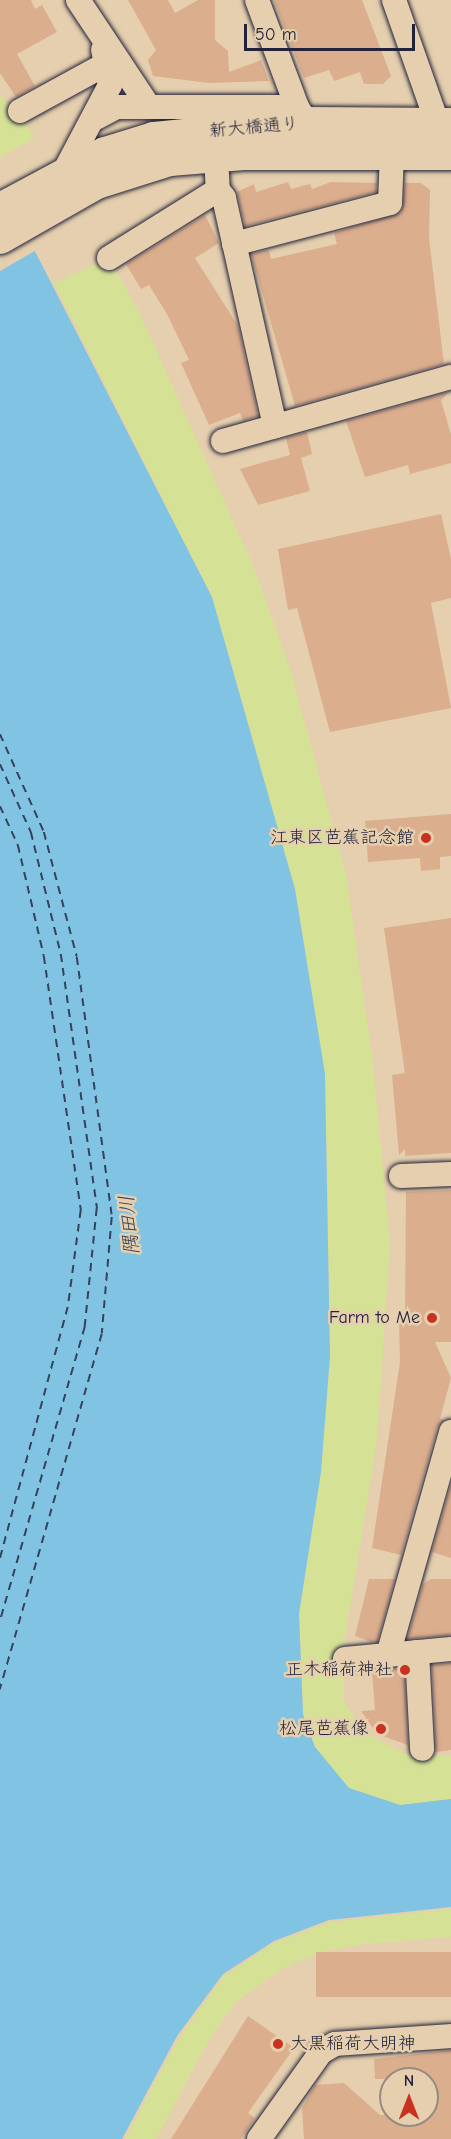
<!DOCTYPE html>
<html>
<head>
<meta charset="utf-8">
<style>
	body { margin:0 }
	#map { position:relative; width:451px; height:2139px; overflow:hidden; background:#e5cfae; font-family:"Comic Neue","Klee One",sans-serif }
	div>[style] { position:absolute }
	.green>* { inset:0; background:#d5e295 }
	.water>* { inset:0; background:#81c3e2 }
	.pier>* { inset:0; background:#e5cfae }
	.ferry>* { height:1.5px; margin-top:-0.75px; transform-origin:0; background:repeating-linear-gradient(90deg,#35425c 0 8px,transparent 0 14px) }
	.building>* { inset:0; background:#dbae8e; transform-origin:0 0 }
	.roads { filter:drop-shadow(0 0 2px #22223b) drop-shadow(0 0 2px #22223b) }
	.minor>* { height:24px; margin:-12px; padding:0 12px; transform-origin:12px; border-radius:12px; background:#e5cfae }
	.major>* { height:32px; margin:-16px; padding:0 16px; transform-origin:16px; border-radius:16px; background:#e5cfae }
	.dots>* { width:16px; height:16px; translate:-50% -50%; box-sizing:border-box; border:3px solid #e5cfae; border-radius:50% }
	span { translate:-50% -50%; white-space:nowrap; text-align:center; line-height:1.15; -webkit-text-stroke:5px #e5cfae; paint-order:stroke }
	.street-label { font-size:18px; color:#22223b }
	.poi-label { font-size:18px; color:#22223b }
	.right { translate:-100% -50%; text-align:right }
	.left { translate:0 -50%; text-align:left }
	.water-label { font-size:20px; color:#35425c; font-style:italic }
	.north { position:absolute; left:379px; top:2067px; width:60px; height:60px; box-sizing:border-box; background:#e5cfae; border:2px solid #978a80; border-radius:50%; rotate:0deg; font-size:16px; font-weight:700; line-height:24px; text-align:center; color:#22223b }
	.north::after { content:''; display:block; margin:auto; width:21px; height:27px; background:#c8321e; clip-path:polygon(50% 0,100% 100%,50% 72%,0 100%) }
	.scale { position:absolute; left:244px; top:24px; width:171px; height:27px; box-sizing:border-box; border:3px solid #22223b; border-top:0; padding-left:8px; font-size:18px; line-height:21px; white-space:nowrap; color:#22223b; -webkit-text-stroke:4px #e5cfae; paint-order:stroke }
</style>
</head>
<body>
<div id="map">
	<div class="green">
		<div style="clip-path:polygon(0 94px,15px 114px,20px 111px,34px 138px,0 157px)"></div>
		<div style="clip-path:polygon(109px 258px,140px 314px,255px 570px,291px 672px,346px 874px,373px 1063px,390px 1243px,377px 1440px,344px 1645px,344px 1701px,364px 1732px,404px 1753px,451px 1756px,451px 1799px,400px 1805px,349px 1788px,315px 1747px,303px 1714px,299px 1614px,321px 1472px,330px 1356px,325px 1074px,295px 889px,212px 597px,54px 283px)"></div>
		<div style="clip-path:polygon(451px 1909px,451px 1937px,364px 1944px,321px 1952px,280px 1970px,237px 2001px,210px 2038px,156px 2139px,125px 2139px,179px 2038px,224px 1976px,274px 1943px,330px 1922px)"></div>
	</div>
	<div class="water">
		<div style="clip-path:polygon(0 183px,212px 597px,295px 889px,325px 1074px,330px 1356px,321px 1472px,299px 1614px,303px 1714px,315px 1747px,349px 1788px,400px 1805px,451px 1799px,451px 1907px,329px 1920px,274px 1941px,223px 1974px,177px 2036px,122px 2139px,0 2139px)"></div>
	</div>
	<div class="pier">
		<div style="clip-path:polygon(0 180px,40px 248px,0 271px)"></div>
	</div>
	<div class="ferry">
		<div style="left:0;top:734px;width:107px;rotate:65.8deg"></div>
		<div style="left:44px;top:832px;width:129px;rotate:75.2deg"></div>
		<div style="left:77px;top:957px;width:262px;rotate:82.3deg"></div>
		<div style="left:112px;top:1217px;width:117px;rotate:94.9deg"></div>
		<div style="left:102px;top:1334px;width:370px;rotate:106deg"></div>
		<div style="left:0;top:764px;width:75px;rotate:65.5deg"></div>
		<div style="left:31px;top:832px;width:126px;rotate:76.2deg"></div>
		<div style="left:61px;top:954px;width:257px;rotate:81.9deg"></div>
		<div style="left:97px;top:1208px;width:120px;rotate:95.8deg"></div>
		<div style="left:85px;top:1327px;width:306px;rotate:106.1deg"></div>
		<div style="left:0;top:806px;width:43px;rotate:65.2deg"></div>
		<div style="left:18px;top:845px;width:114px;rotate:76.8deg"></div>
		<div style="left:44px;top:956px;width:257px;rotate:81.7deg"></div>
		<div style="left:81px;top:1210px;width:98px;rotate:97.6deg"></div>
		<div style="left:68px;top:1307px;width:261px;rotate:105.1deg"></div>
	</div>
	<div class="building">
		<div style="clip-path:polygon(0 0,31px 0,35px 9px,42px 5px,57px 32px,17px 54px,35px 86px,16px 97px,0 73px)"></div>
		<div style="clip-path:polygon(128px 0,168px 0,175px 13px,198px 0,215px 0,215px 40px,228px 51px,229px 72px,261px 60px,269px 81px,209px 83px,153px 76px,148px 60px,156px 50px)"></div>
		<div style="clip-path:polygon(274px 0,362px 0,391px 76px,383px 84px,364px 84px,360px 72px,334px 81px,329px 70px,304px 78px)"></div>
		<div style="clip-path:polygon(288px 182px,291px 189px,310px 184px,312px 189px,331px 182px,377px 183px,376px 192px,245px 226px,237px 192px,254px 184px,256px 192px)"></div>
		<div style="clip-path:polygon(405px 183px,421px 183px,430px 190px,429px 238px,444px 364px,295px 406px,251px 254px,269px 250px,271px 259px,337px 244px,334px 233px,401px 212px)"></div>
		<div style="clip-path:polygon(205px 215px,219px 243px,195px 258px,238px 326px,258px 416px,243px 421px,240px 413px,209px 425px,181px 363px,189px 360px,167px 314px,149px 285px,141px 289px,126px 264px)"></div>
		<div style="clip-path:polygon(449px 392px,441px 400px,451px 435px,451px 463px,410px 474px,408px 465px,365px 477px,346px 421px)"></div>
		<div style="clip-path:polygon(307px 432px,312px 454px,301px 458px,310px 491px,258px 505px,240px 469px,290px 455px,286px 438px)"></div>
		<div style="clip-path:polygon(441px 514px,451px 559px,451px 598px,431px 603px,451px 708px,330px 732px,297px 608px,288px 610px,278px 549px)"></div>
		<div style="clip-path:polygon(451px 814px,451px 856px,440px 857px,440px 869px,421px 871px,420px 858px,368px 862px,365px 821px)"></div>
		<div style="clip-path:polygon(451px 918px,451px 1153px,405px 1156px,405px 1149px,399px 1155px,392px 1075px,405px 1073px,384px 928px)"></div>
		<div style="clip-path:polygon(451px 1190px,451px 1342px,435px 1342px,451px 1378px,440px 1419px,445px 1420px,437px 1428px,401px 1555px,372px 1548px,400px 1362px,399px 1321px,405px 1321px,406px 1192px)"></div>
		<div style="clip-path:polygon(451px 1484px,451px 1558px,432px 1552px)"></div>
		<div style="clip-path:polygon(369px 1579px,395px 1579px,377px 1642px,371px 1642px,355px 1636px)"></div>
		<div style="clip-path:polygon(431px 1579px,451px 1579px,451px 1635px,407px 1639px,423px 1584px)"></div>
		<div style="clip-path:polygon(451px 1663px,451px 1750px,436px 1752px,432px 1665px)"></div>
		<div style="clip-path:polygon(404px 1668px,408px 1745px,377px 1734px,361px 1711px,375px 1710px,372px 1671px)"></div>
		<div style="left:451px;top:1952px;width:45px;height:135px;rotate:90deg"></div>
		<div style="clip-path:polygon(248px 2016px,294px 2048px,248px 2113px,255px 2118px,241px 2139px,171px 2139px)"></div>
		<div style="clip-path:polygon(451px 2050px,451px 2139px,304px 2139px,302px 2108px,315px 2085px,344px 2083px,380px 2115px,427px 2115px,427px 2079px,375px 2079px,374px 2059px)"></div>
	</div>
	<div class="roads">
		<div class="minor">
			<div style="left:78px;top:0;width:128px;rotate:56.4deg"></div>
			<div style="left:149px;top:107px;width:148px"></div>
			<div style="left:297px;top:107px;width:19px;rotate:58deg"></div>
			<div style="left:257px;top:0;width:114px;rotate:69.5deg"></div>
			<div style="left:394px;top:0;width:147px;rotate:70.6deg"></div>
			<div style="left:20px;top:111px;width:98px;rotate:-28.7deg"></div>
			<div style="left:96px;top:118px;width:24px;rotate:-28deg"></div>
			<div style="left:117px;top:107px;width:32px"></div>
			<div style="left:216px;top:156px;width:34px;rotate:87deg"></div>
			<div style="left:218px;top:190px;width:10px;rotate:53deg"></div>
			<div style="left:224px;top:198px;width:234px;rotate:77.4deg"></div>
			<div style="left:64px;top:172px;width:98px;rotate:-62.1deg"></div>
			<div style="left:110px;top:85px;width:36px;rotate:-101deg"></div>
			<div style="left:234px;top:244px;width:161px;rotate:-14.7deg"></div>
			<div style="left:390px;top:203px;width:49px;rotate:-87.7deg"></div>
			<div style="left:109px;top:258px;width:128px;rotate:-32deg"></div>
			<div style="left:223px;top:441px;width:237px;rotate:-15.7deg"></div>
			<div style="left:401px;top:1176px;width:50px;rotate:-2.3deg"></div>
			<div style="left:417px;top:1652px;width:97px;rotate:87deg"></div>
			<div style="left:388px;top:1655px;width:232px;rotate:-74.2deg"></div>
			<div style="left:345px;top:1659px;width:106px;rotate:-5.4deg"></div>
			<div style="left:259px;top:2139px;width:107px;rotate:-54.5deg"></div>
			<div style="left:321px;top:2052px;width:16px;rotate:-30deg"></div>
			<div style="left:335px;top:2044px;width:116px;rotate:-3.9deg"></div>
		</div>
		<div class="major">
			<div style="left:0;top:209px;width:119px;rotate:-28.1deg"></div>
			<div style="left:105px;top:153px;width:51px;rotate:-17deg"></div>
			<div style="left:154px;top:138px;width:154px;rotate:-5.6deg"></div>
			<div style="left:307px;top:123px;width:144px;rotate:0.4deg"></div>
			<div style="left:0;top:238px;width:112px;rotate:-29.6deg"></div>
			<div style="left:97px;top:183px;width:77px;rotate:-17.5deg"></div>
			<div style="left:170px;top:160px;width:74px;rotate:-4.6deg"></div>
			<div style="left:244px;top:154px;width:207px"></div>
		</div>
	</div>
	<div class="dots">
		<div style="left:426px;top:838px;background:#c8321e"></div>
		<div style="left:432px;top:1318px;background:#c8321e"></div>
		<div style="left:405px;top:1670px;background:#c8321e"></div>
		<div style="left:381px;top:1729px;background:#c8321e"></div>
		<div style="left:278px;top:2044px;background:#c8321e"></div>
	</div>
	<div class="street-label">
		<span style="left:254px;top:128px;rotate:-5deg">新大橋通り</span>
	</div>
	<div class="poi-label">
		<span class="right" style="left:414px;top:838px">江東区芭蕉記念館</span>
		<span class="right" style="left:420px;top:1318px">Farm to Me</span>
		<span class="right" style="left:393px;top:1670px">正木稲荷神社</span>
		<span class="right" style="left:369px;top:1729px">松尾芭蕉像</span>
		<span class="left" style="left:290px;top:2044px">大黒稲荷大明神</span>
	</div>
	<div class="water-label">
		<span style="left:129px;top:1225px;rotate:-96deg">隅田川</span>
	</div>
	<div class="north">N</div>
	<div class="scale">50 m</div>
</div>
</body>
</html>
